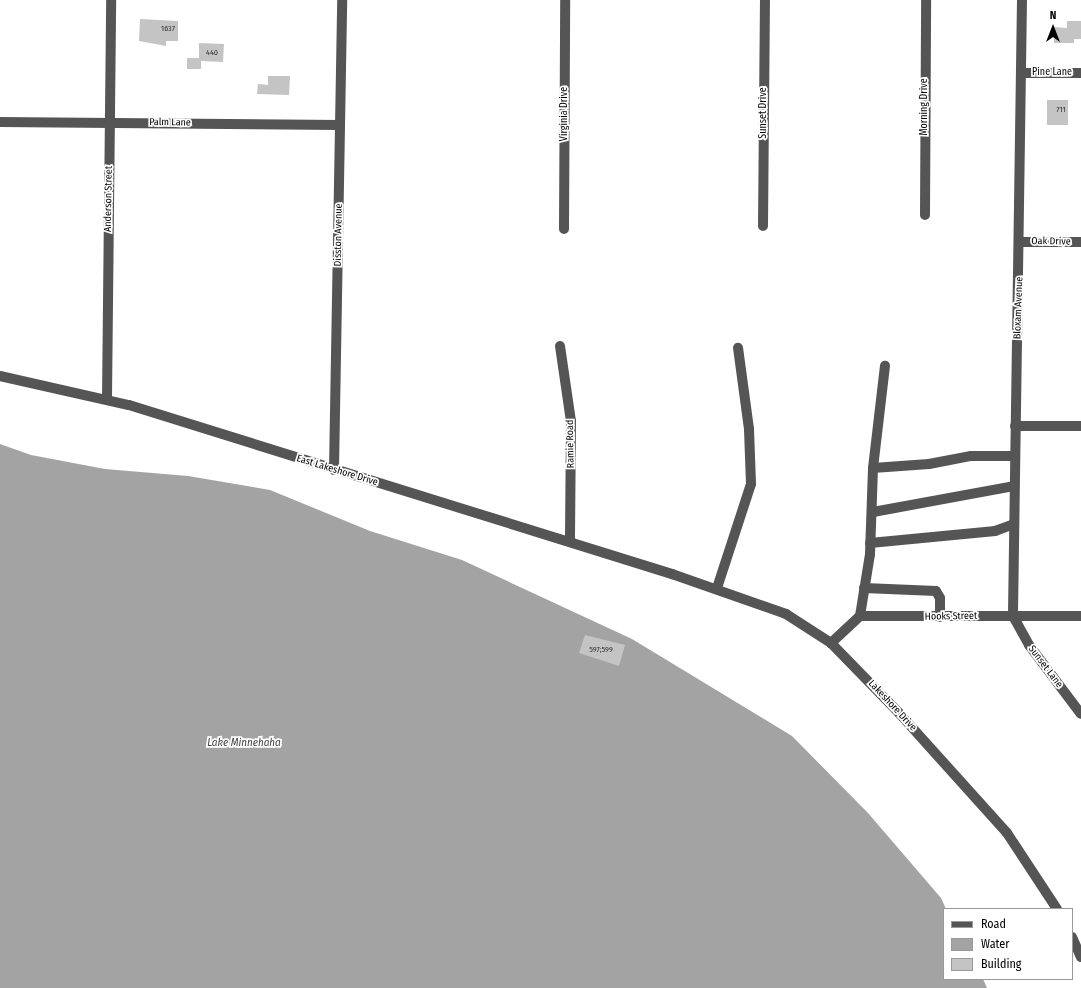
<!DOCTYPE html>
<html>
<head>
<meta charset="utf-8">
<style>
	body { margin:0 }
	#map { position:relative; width:1081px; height:988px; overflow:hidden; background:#fff; font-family:"Fira Sans Condensed",sans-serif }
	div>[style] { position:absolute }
	.water>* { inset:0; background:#a3a3a3 }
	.building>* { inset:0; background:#c4c4c4; transform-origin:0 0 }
	.minor>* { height:10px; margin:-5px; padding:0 5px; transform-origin:5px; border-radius:5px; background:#555 }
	span { translate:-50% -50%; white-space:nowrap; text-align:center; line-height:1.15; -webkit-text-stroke:3.5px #fff; paint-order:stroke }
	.number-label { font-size:8px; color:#313131 }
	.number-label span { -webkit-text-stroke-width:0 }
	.street-label { font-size:10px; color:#000 }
	.water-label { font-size:11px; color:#444; font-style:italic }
	.legend { position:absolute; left:943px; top:908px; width:130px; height:72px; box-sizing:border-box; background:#fff; border:1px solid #999; margin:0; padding:5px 7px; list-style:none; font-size:12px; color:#000 }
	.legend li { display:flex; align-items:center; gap:8px; height:20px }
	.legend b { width:20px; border:1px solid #999 }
	.north { position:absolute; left:1033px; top:8px; width:40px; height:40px; -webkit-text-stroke:3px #fff; paint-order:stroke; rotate:0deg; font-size:11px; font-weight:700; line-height:16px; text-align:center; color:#000 }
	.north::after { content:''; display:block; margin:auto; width:14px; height:18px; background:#000; clip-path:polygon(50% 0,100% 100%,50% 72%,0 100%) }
</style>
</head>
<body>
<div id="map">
	<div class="water">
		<div style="clip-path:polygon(0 444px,31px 455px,105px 469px,188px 476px,270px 490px,370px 531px,462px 560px,632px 639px,792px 736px,868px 813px,941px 898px,946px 909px,944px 979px,983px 979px,987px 988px,0 988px)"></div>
	</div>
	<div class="building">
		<div style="clip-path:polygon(140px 19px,178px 21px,178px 41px,166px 41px,166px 46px,139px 41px)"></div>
		<div style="clip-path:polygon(1067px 21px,1081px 21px,1081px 39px,1074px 39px,1074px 43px,1054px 43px,1054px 27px,1067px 28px)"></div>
		<div style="clip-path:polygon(199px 43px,224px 44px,223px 62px,201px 61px,201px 69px,187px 69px,187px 58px,199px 58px)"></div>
		<div style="clip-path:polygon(268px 76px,290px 76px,289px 95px,257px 94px,258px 84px,268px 85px)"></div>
		<div style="left:1047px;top:100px;width:21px;height:25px"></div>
		<div style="clip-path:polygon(585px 635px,625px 645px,619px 666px,579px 653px)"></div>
	</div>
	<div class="minor">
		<div style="left:1022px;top:0;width:616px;rotate:90.84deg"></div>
		<div style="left:1013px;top:616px;width:33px;rotate:61deg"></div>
		<div style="left:1029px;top:645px;width:86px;rotate:53deg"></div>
		<div style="left:1023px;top:73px;width:58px"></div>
		<div style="left:0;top:122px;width:340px;rotate:0.5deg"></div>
		<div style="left:925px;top:215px;width:215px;rotate:-89.7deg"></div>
		<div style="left:763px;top:226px;width:226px;rotate:-89.5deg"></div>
		<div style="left:564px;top:229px;width:229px;rotate:-89.7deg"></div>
		<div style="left:1021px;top:242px;width:60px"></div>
		<div style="left:560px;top:346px;width:76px;rotate:81.7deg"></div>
		<div style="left:571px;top:421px;width:120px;rotate:90.5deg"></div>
		<div style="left:0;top:376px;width:132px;rotate:12.7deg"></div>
		<div style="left:129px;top:405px;width:569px;rotate:17.29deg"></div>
		<div style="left:672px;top:574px;width:121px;rotate:19.3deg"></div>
		<div style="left:786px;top:614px;width:54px;rotate:32.8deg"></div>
		<div style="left:831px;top:643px;width:98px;rotate:45.8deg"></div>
		<div style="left:899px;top:713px;width:161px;rotate:48deg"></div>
		<div style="left:1007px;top:833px;width:91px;rotate:56.7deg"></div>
		<div style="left:107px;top:399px;width:399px;rotate:-89.4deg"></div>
		<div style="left:1015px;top:426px;width:66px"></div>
		<div style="left:873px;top:468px;width:56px;rotate:-4.1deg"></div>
		<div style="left:929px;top:464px;width:43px;rotate:-10.8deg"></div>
		<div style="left:971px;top:456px;width:44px"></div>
		<div style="left:334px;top:470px;width:470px;rotate:-89deg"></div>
		<div style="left:873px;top:512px;width:143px;rotate:-10.4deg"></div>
		<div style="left:870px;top:543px;width:126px;rotate:-5.5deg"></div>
		<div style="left:995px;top:531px;width:20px;rotate:-20deg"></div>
		<div style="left:717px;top:588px;width:109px;rotate:-71.9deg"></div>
		<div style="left:751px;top:484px;width:55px;rotate:-92.1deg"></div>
		<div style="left:749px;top:429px;width:82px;rotate:-97.7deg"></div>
		<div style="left:864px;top:588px;width:72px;rotate:2.4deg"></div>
		<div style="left:936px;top:591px;width:8px;rotate:60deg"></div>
		<div style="left:940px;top:598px;width:19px;rotate:90deg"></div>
		<div style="left:860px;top:616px;width:63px;rotate:-80.8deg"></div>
		<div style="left:870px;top:554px;width:86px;rotate:-88deg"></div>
		<div style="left:873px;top:468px;width:103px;rotate:-83.3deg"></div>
		<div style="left:831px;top:643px;width:40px;rotate:-43deg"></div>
		<div style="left:860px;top:616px;width:221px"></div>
		<div style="left:1072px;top:937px;width:22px;rotate:66deg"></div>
	</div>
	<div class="number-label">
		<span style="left:168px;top:29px">1637</span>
		<span style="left:212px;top:53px">440</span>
		<span style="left:1061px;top:110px">711</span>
		<span style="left:601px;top:650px">597;599</span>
	</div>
	<div class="street-label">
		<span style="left:1052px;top:73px">Pine Lane</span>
		<span style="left:925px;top:107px;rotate:-90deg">Morning Drive</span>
		<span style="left:764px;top:113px;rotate:-90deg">Sunset Drive</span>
		<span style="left:565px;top:114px;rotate:-90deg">Virginia Drive</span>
		<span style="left:170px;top:123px;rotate:1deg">Palm Lane</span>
		<span style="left:109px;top:199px;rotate:-89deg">Anderson Street</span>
		<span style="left:339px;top:235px;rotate:-89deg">Disston Avenue</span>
		<span style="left:1051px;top:242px;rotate:1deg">Oak Drive</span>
		<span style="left:1019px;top:308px;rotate:-88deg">Bloxam Avenue</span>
		<span style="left:571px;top:444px;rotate:-91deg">Ramie Road</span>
		<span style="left:337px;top:471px;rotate:17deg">East Lakeshore Drive</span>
		<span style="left:951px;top:617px;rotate:-1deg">Hooks Street</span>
		<span style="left:1045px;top:667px;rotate:53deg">Sunset Lane</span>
		<span style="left:892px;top:706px;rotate:47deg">Lakeshore Drive</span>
	</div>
	<div class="water-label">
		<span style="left:244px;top:743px">Lake Minnehaha</span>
	</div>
	<ul class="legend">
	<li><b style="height:5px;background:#555"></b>Road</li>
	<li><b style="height:11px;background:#a3a3a3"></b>Water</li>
	<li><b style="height:11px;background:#c4c4c4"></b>Building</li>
	</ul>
	<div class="north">N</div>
</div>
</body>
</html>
